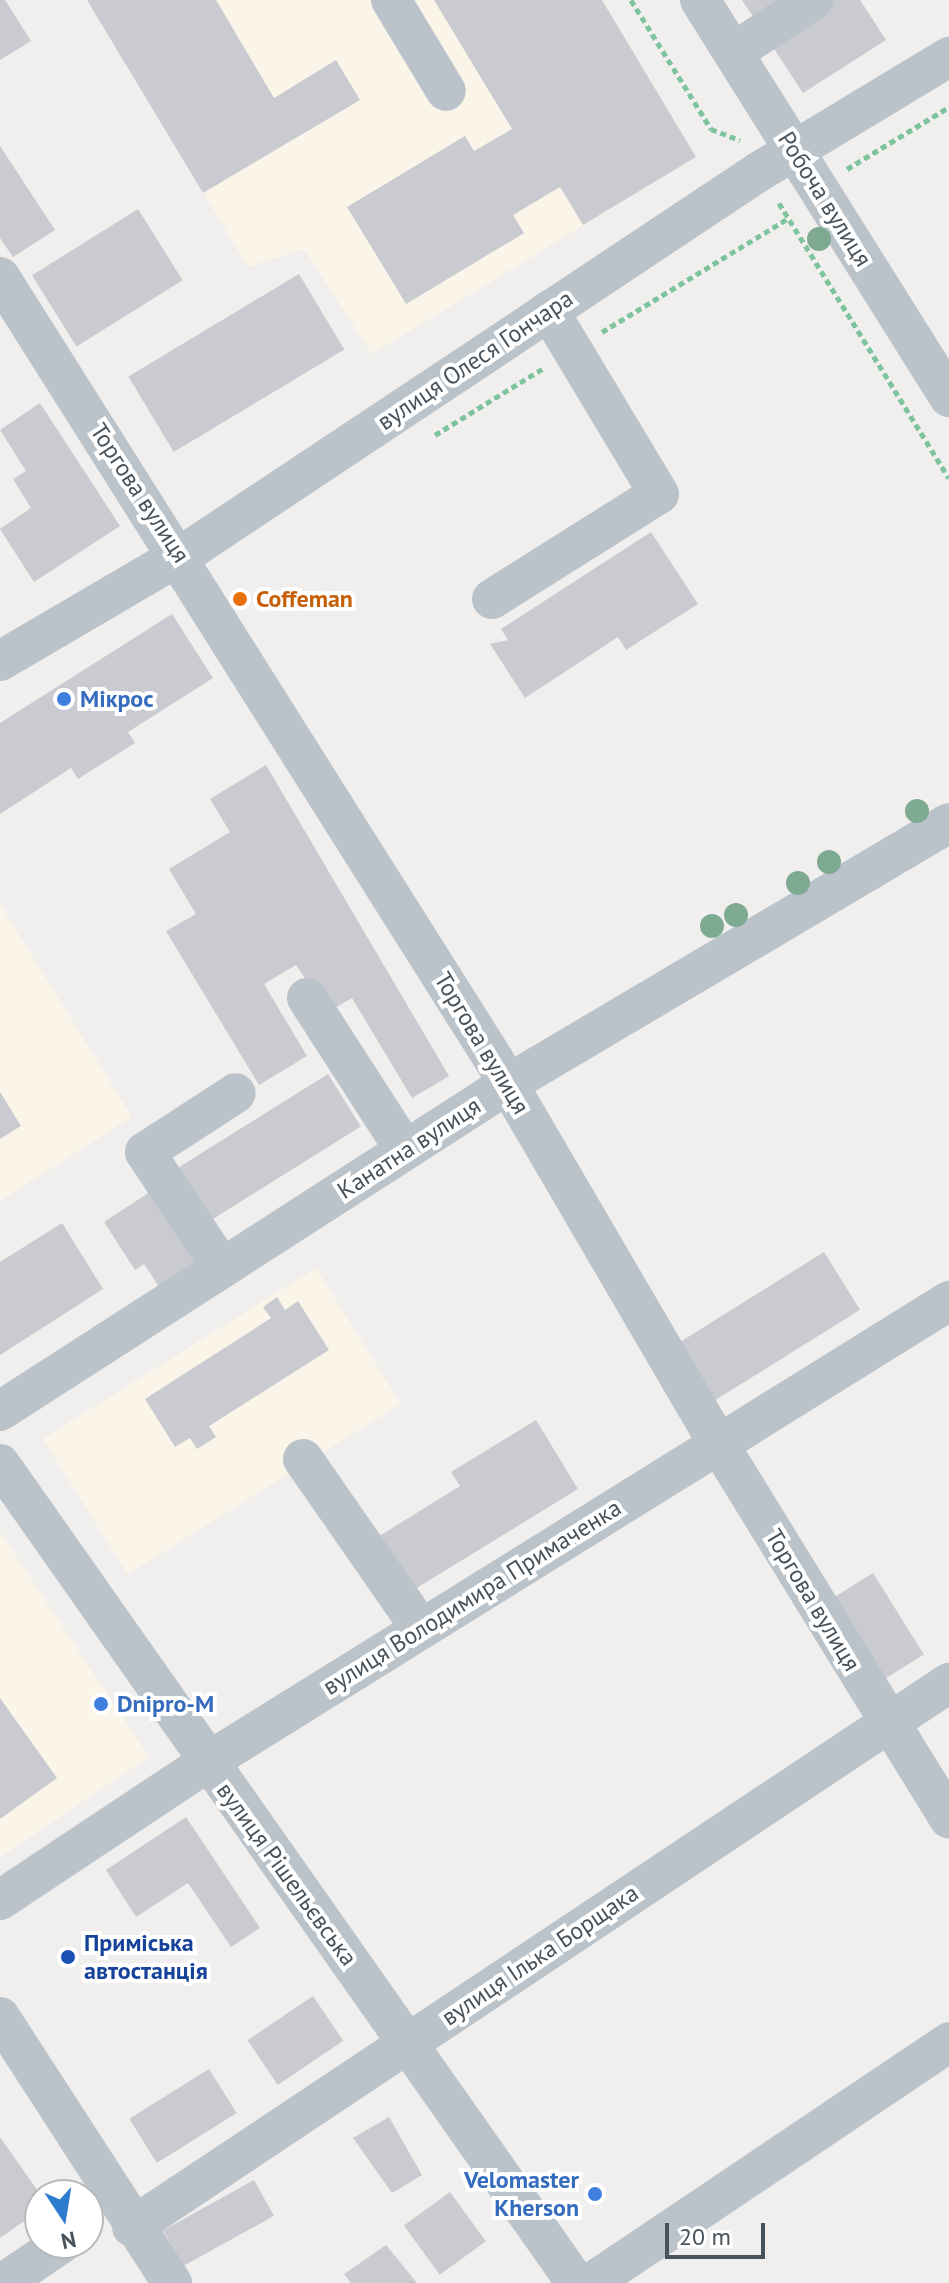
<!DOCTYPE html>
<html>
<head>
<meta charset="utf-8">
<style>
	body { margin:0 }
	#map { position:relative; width:949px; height:2283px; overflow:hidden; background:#f1eeee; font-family:"PT Sans",sans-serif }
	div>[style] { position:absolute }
	.commercial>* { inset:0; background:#faf4e9; transform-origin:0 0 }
	.building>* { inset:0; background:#c9cbd0; transform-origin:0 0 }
	.path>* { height:5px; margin-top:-2.5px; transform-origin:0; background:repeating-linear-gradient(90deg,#7dc49d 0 6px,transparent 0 10px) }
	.minor>* { height:40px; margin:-20px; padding:0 20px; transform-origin:20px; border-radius:20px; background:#bbc3ca }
	.trees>* { width:24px; height:24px; margin:-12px; border-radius:50%; background:#7faa92 }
	.dots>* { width:22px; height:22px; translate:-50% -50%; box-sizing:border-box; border:4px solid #fff; border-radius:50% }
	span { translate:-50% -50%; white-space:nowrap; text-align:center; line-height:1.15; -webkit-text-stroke:8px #fff; paint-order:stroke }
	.street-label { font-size:24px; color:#48525a }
	.food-label { font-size:24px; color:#c56008; font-weight:700 }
	.left { translate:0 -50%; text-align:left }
	.shop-label { font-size:24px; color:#366cbe; font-weight:700 }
	.right { translate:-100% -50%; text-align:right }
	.transit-label { font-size:24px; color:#164399; font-weight:700 }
	.north { position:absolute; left:24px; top:2179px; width:80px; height:80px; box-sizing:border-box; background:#fff; border:2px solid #b6babd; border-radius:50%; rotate:168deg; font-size:22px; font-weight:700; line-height:32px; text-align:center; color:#48525a }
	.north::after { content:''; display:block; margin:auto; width:28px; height:36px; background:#2c7bcd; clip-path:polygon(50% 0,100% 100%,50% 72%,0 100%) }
	.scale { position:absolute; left:665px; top:2223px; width:100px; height:36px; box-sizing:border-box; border:4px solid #48525a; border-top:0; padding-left:10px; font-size:24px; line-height:28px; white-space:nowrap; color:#48525a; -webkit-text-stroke:6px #fff; paint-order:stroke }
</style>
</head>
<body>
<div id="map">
	<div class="commercial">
		<div style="clip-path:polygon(87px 0,602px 0,696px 157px,372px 354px,304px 249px,248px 267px)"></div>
		<div style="clip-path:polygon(0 904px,132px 1117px,0 1201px)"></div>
		<div style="left:316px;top:1268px;width:160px;height:322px;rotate:58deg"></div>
		<div style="clip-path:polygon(0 1532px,149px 1757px,0 1857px)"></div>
	</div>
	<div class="building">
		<div style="clip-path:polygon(0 0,5px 0,31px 41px,0 60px)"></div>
		<div style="clip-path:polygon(87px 0,216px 0,274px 98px,336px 60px,360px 100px,203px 193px)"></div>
		<div style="clip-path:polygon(434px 0,602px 0,696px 157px,583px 225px,560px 187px,513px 215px,524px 233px,406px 304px,347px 207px,465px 136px,474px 151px,512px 129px)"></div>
		<div style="clip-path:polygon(742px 0,860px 0,886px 40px,803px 93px)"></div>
		<div style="clip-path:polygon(0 146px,55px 230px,13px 257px,0 238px)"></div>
		<div style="left:138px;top:209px;width:84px;height:125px;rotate:58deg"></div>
		<div style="left:299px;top:274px;width:88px;height:199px;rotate:59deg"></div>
		<div style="clip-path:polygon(40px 403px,120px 526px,34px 582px,0 529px,31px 508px,13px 479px,26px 471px,0 430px)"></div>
		<div style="clip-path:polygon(651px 532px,698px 604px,626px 650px,618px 637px,525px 698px,490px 644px,508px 640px,501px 629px)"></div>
		<div style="clip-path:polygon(172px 614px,213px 678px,128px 732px,135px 743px,78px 779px,71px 768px,0 814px,0 723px)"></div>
		<div style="clip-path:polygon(266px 765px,449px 1076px,412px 1098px,352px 998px,328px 1012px,296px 965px,264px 984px,307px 1056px,259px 1085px,166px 931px,196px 914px,169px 869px,230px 832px,210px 799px)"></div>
		<div style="left:328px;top:1074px;width:62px;height:189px;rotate:58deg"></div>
		<div style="clip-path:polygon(0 1092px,21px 1126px,0 1139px)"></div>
		<div style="clip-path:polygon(156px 1188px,200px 1267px,162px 1291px,144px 1264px,135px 1270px,104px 1222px)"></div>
		<div style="clip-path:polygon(62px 1223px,103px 1289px,0 1355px,0 1262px)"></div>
		<div style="left:824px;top:1252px;width:68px;height:172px;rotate:58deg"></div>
		<div style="clip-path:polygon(277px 1297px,285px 1310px,298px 1301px,329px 1350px,209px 1426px,216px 1437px,197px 1449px,190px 1438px,175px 1447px,145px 1399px,271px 1318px,263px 1307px)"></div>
		<div style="clip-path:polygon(536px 1420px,578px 1489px,407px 1594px,373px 1540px,460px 1486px,451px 1472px)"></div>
		<div style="left:873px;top:1573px;width:96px;height:47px;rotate:58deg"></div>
		<div style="clip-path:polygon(0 1698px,57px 1778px,0 1819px)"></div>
		<div style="clip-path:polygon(186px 1817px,260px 1928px,231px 1947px,188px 1883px,136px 1917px,106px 1870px)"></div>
		<div style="left:313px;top:1996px;width:54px;height:79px;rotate:56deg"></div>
		<div style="left:209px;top:2069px;width:52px;height:94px;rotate:58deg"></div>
		<div style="clip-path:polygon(389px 2117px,422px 2175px,392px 2193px,353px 2138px)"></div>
		<div style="clip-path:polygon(0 2137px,40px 2194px,40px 2210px,0 2238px)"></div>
		<div style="left:254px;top:2180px;width:41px;height:104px;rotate:61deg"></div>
		<div style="left:450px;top:2192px;width:61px;height:57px;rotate:54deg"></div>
		<div style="clip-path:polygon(386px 2245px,417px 2283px,351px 2283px,344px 2274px)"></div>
	</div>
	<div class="path">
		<div style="left:631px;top:0;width:152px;rotate:58.2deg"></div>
		<div style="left:711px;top:129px;width:31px;rotate:21deg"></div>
		<div style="left:847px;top:169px;width:119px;rotate:-31.3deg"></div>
		<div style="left:779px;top:203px;width:323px;rotate:58.3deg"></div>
		<div style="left:602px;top:332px;width:219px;rotate:-31.4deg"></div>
		<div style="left:435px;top:435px;width:126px;rotate:-31.7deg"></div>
	</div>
	<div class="minor">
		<div style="left:391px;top:0;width:106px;rotate:58.9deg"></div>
		<div style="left:700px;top:0;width:469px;rotate:57.9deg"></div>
		<div style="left:734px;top:52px;width:95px;rotate:-33.4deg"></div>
		<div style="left:0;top:277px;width:926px;rotate:57.75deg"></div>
		<div style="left:494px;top:1060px;width:444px;rotate:59.7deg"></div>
		<div style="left:718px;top:1443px;width:441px;rotate:58.4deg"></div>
		<div style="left:492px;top:599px;width:197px;rotate:-32.2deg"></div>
		<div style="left:659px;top:494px;width:214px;rotate:-121deg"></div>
		<div style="left:0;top:661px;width:227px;rotate:-30.4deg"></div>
		<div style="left:196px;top:546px;width:677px;rotate:-33.62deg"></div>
		<div style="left:760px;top:171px;width:221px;rotate:-31.1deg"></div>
		<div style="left:307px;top:998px;width:181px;rotate:57.2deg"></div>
		<div style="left:222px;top:1268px;width:139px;rotate:-123.6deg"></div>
		<div style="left:145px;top:1152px;width:108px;rotate:-33deg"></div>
		<div style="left:0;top:1411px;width:604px;rotate:-32.77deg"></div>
		<div style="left:508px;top:1084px;width:512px;rotate:-30.62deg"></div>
		<div style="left:303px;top:1459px;width:207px;rotate:55.2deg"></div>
		<div style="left:0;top:1464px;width:1001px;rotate:54.88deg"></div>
		<div style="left:0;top:1900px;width:247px;rotate:-33.6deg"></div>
		<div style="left:206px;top:1763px;width:875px;rotate:-31.87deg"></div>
		<div style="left:0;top:2017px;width:317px;rotate:57.1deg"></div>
		<div style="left:132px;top:2227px;width:982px;rotate:-33.66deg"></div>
		<div style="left:3px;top:2283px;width:71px;rotate:-34.1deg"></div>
		<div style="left:591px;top:2283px;width:432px;rotate:-33.9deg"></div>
	</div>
	<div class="trees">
		<div style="left:819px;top:239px"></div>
		<div style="left:917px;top:811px"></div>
		<div style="left:829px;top:862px"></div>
		<div style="left:798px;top:883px"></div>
		<div style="left:736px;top:915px"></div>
		<div style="left:712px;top:926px"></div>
	</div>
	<div class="dots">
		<div style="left:240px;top:599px;background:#e8710a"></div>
		<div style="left:64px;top:699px;background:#3f7fe0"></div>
		<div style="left:101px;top:1704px;background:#3f7fe0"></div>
		<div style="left:68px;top:1957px;background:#1a4fb4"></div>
		<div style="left:595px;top:2194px;background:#3f7fe0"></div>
	</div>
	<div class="street-label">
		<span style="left:825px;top:199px;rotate:58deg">Робоча вулиця</span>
		<span style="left:475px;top:360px;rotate:-34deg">вулиця Олеся Гончара</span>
		<span style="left:140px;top:493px;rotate:57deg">Торгова вулиця</span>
		<span style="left:482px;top:1043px;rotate:59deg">Торгова вулиця</span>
		<span style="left:409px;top:1148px;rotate:-33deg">Канатна вулиця</span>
		<span style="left:472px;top:1597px;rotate:-32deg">вулиця Володимира Примаченка</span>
		<span style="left:813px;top:1600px;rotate:59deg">Торгова вулиця</span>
		<span style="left:287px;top:1874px;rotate:54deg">вулиця Рішельєвська</span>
		<span style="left:540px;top:1955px;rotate:-34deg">вулиця Ілька Борщака</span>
	</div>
	<div class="food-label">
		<span class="left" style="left:256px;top:599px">Coffeman</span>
	</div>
	<div class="shop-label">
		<span class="left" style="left:80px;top:699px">Мікрос</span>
		<span class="left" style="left:117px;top:1704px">Dnipro-M</span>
		<span class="right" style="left:579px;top:2194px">Velomaster<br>Kherson</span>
	</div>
	<div class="transit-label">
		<span class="left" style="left:84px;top:1957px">Приміська<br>автостанцiя</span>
	</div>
	<div class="north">N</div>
	<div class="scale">20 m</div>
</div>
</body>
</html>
